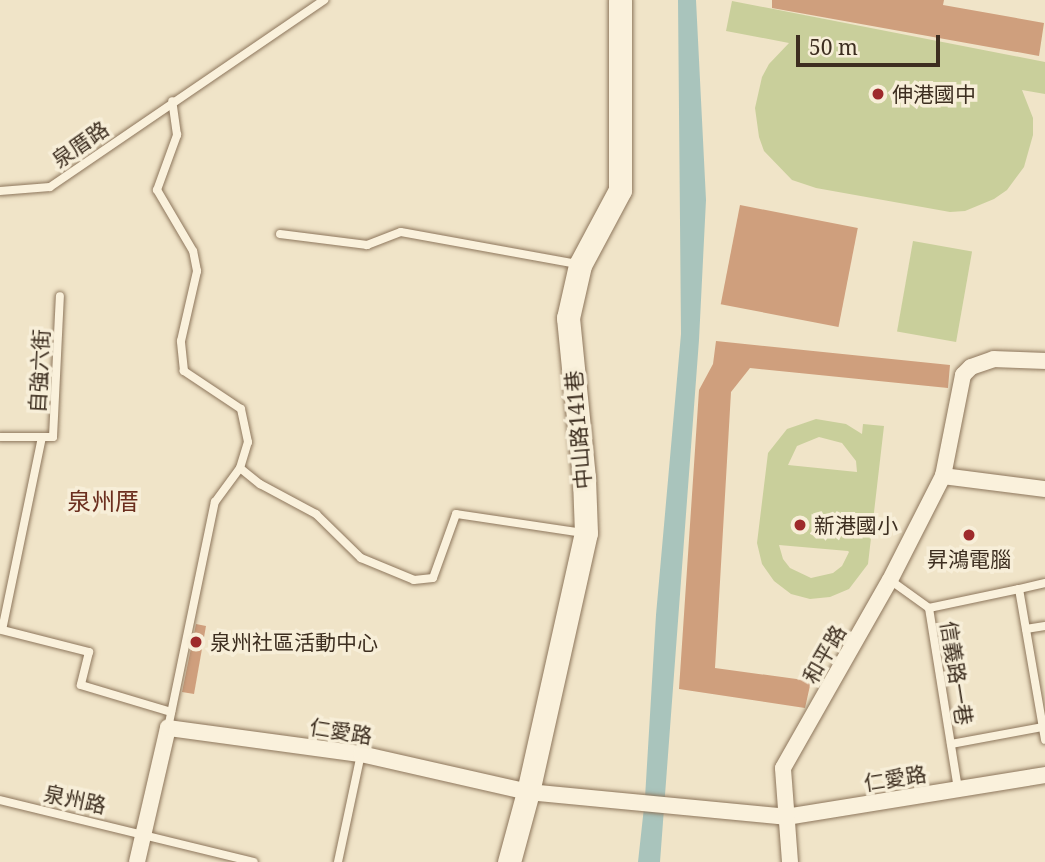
<!DOCTYPE html>
<html>
<head>
<meta charset="utf-8">
<style>
	body { margin:0 }
	#map { position:relative; width:1045px; height:862px; overflow:hidden; background:#f0e4c8; font-family:"Noto Serif","Noto Sans TC",serif }
	div>[style] { position:absolute }
	.green>* { inset:0; background:#c9cf9b; transform-origin:0 0 }
	.water>* { inset:0; background:#a9c4bc }
	.building>* { inset:0; background:#cf9f7d; transform-origin:0 0 }
	.roads { filter:drop-shadow(0 0 2px #8d765c) drop-shadow(0 0 2px #8d765c) }
	.lane>* { height:8px; margin:-4px; padding:0 4px; transform-origin:4px; border-radius:4px; background:#faf1dc }
	.street>* { height:16px; margin:-8px; padding:0 8px; transform-origin:8px; border-radius:8px; background:#faf1dc }
	.secondary>* { height:23px; margin:-11.5px; padding:0 11.5px; transform-origin:11.5px; border-radius:11.5px; background:#faf1dc }
	.dots>* { width:19px; height:19px; translate:-50% -50%; box-sizing:border-box; border:4px solid #f7eed8; border-radius:50% }
	span { translate:-50% -50%; white-space:nowrap; text-align:center; line-height:1.15; -webkit-text-stroke:7px #f7eed8; paint-order:stroke }
	.poi-label { font-size:21px; color:#3d2e20 }
	.left { translate:0 -50%; text-align:left }
	.street-label { font-size:21px; color:#3d2e20 }
	.quarter-label { font-size:24px; color:#6b2e1e }
	.scale { position:absolute; left:796px; top:35px; width:144px; height:32px; box-sizing:border-box; border:4px solid #3d2e20; border-top:0; padding-left:9px; font-size:21px; line-height:24px; white-space:nowrap; color:#3d2e20; -webkit-text-stroke:5px #f7eed8; paint-order:stroke }
</style>
</head>
<body>
<div id="map">
	<div class="green">
		<div style="clip-path:polygon(732px 1px,1045px 62px,1045px 94px,1022px 90px,1033px 118px,1033px 135px,1024px 167px,1007px 190px,994px 199px,965px 211px,950px 212px,816px 188px,792px 180px,764px 151px,759px 137px,755px 108px,762px 77px,769px 64px,789px 43px,726px 31px)"></div>
		<div style="left:913px;top:241px;width:60px;height:92px;rotate:10deg"></div>
		<div style="clip-path:polygon(evenodd,816px 419px,846px 424px,862px 434px,863px 424px,884px 426px,868px 564px,849px 589px,830px 597px,810px 599px,791px 594px,774px 581px,762px 564px,757px 543px,768px 453px,787px 429px,816px 419px,819px 437px,842px 443px,856px 461px,857px 472px,788px 465px,797px 446px,819px 437px,816px 419px,779px 545px,848px 551px,849px 552px,842px 566px,833px 573px,811px 578px,790px 568px,783px 559px,779px 545px)"></div>
	</div>
	<div class="water">
		<div style="clip-path:polygon(678px 0,696px 0,706px 200px,699px 340px,660px 862px,638px 862px,645px 798px,656px 615px,681px 334px)"></div>
	</div>
	<div class="building">
		<div style="clip-path:polygon(772px 0,944px 0,943px 5px,1044px 23px,1039px 56px,772px 8px)"></div>
		<div style="left:740px;top:205px;width:120px;height:101px;rotate:11deg"></div>
		<div style="clip-path:polygon(716px 341px,950px 365px,948px 388px,750px 368px,731px 392px,715px 668px,811px 681px,805px 708px,679px 689px,699px 390px,713px 364px)"></div>
		<div style="clip-path:polygon(196px 624px,206px 626px,194px 694px,182px 692px)"></div>
	</div>
	<div class="roads">
		<div class="lane">
			<div style="left:0;top:191px;width:50px;rotate:-4.6deg"></div>
			<div style="left:50px;top:187px;width:332px;rotate:-34.3deg"></div>
			<div style="left:280px;top:234px;width:88px;rotate:7.2deg"></div>
			<div style="left:367px;top:245px;width:36px;rotate:-21deg"></div>
			<div style="left:401px;top:232px;width:179px;rotate:10.3deg"></div>
			<div style="left:0;top:437px;width:53px"></div>
			<div style="left:53px;top:437px;width:141px;rotate:-87.2deg"></div>
			<div style="left:42px;top:437px;width:197px;rotate:101.7deg"></div>
			<div style="left:2px;top:630px;width:90px;rotate:14.2deg"></div>
			<div style="left:89px;top:652px;width:34px;rotate:104deg"></div>
			<div style="left:81px;top:685px;width:94px;rotate:16.7deg"></div>
			<div style="left:240px;top:468px;width:26px;rotate:39deg"></div>
			<div style="left:260px;top:484px;width:64px;rotate:28.2deg"></div>
			<div style="left:316px;top:514px;width:63px;rotate:44.4deg"></div>
			<div style="left:361px;top:558px;width:57px;rotate:22.5deg"></div>
			<div style="left:414px;top:580px;width:19px;rotate:-6deg"></div>
			<div style="left:433px;top:578px;width:68px;rotate:-70.2deg"></div>
			<div style="left:456px;top:514px;width:128px;rotate:8.5deg"></div>
			<div style="left:890px;top:580px;width:48px;rotate:35.7deg"></div>
			<div style="left:929px;top:608px;width:92px;rotate:-11.9deg"></div>
			<div style="left:1045px;top:583px;width:27px;rotate:167deg"></div>
			<div style="left:1019px;top:589px;width:153px;rotate:80.2deg"></div>
			<div style="left:929px;top:608px;width:183px;rotate:80.9deg"></div>
			<div style="left:1026px;top:629px;width:19px;rotate:-9deg"></div>
			<div style="left:168px;top:728px;width:231px;rotate:-78.3deg"></div>
			<div style="left:215px;top:502px;width:42px;rotate:-53.7deg"></div>
			<div style="left:240px;top:468px;width:27px;rotate:-73deg"></div>
			<div style="left:248px;top:442px;width:34px;rotate:-102deg"></div>
			<div style="left:241px;top:409px;width:69px;rotate:-146.3deg"></div>
			<div style="left:184px;top:371px;width:30px;rotate:-96deg"></div>
			<div style="left:181px;top:341px;width:72px;rotate:-77.1deg"></div>
			<div style="left:197px;top:271px;width:20px;rotate:-101deg"></div>
			<div style="left:193px;top:251px;width:71px;rotate:-120.5deg"></div>
			<div style="left:157px;top:190px;width:59px;rotate:-70deg"></div>
			<div style="left:177px;top:135px;width:34px;rotate:-98deg"></div>
			<div style="left:951px;top:744px;width:94px;rotate:-10.5deg"></div>
			<div style="left:0;top:800px;width:261px;rotate:13.7deg"></div>
			<div style="left:338px;top:862px;width:110px;rotate:-78deg"></div>
		</div>
		<div class="street">
			<div style="left:943px;top:476px;width:103px;rotate:7.3deg"></div>
			<div style="left:137px;top:862px;width:138px;rotate:-77deg"></div>
			<div style="left:168px;top:728px;width:195px;rotate:7.7deg"></div>
			<div style="left:361px;top:754px;width:171px;rotate:12.8deg"></div>
			<div style="left:528px;top:792px;width:259px;rotate:5.5deg"></div>
			<div style="left:786px;top:817px;width:262px;rotate:-9.2deg"></div>
			<div style="left:790px;top:862px;width:94px;rotate:-94.3deg"></div>
			<div style="left:783px;top:768px;width:216px;rotate:-60.4deg"></div>
			<div style="left:890px;top:580px;width:117px;rotate:-63deg"></div>
			<div style="left:943px;top:476px;width:103px;rotate:-78.8deg"></div>
			<div style="left:963px;top:375px;width:11px;rotate:-45deg"></div>
			<div style="left:971px;top:367px;width:24px;rotate:-19deg"></div>
			<div style="left:994px;top:359px;width:51px;rotate:2.2deg"></div>
		</div>
		<div class="secondary">
			<div style="left:509px;top:862px;width:73px;rotate:-74.8deg"></div>
			<div style="left:528px;top:792px;width:265px;rotate:-77.4deg"></div>
			<div style="left:586px;top:533px;width:55px;rotate:-92.1deg"></div>
			<div style="left:584px;top:478px;width:161px;rotate:-95.7deg"></div>
			<div style="left:568px;top:318px;width:54px;rotate:-77.2deg"></div>
			<div style="left:580px;top:265px;width:85px;rotate:-61.9deg"></div>
			<div style="left:620px;top:190px;width:190px;rotate:-90deg"></div>
		</div>
	</div>
	<div class="dots">
		<div style="left:878px;top:94px;background:#9e2a2b"></div>
		<div style="left:800px;top:525px;background:#9e2a2b"></div>
		<div style="left:969px;top:535px;background:#9e2a2b"></div>
		<div style="left:196px;top:642px;background:#9e2a2b"></div>
	</div>
	<div class="poi-label">
		<span class="left" style="left:892px;top:94px">伸港國中</span>
		<span class="left" style="left:814px;top:525px">新港國小</span>
		<span style="left:969px;top:559px">昇鴻電腦</span>
		<span class="left" style="left:210px;top:642px">泉州社區活動中心</span>
	</div>
	<div class="street-label">
		<span style="left:80px;top:144px;rotate:-35deg">泉厝路</span>
		<span style="left:39px;top:371px;rotate:-87deg">自強六街</span>
		<span style="left:578px;top:430px;rotate:-95deg">中山路141巷</span>
		<span style="left:824px;top:654px;rotate:-60deg">和平路</span>
		<span style="left:957px;top:673px;rotate:81deg">信義路一巷</span>
		<span style="left:341px;top:731px;rotate:9deg">仁愛路</span>
		<span style="left:895px;top:778px;rotate:-9deg">仁愛路</span>
		<span style="left:75px;top:799px;rotate:12deg">泉州路</span>
	</div>
	<div class="quarter-label">
		<span style="left:103px;top:501px">泉州厝</span>
	</div>
	<div class="scale">50 m</div>
</div>
</body>
</html>
